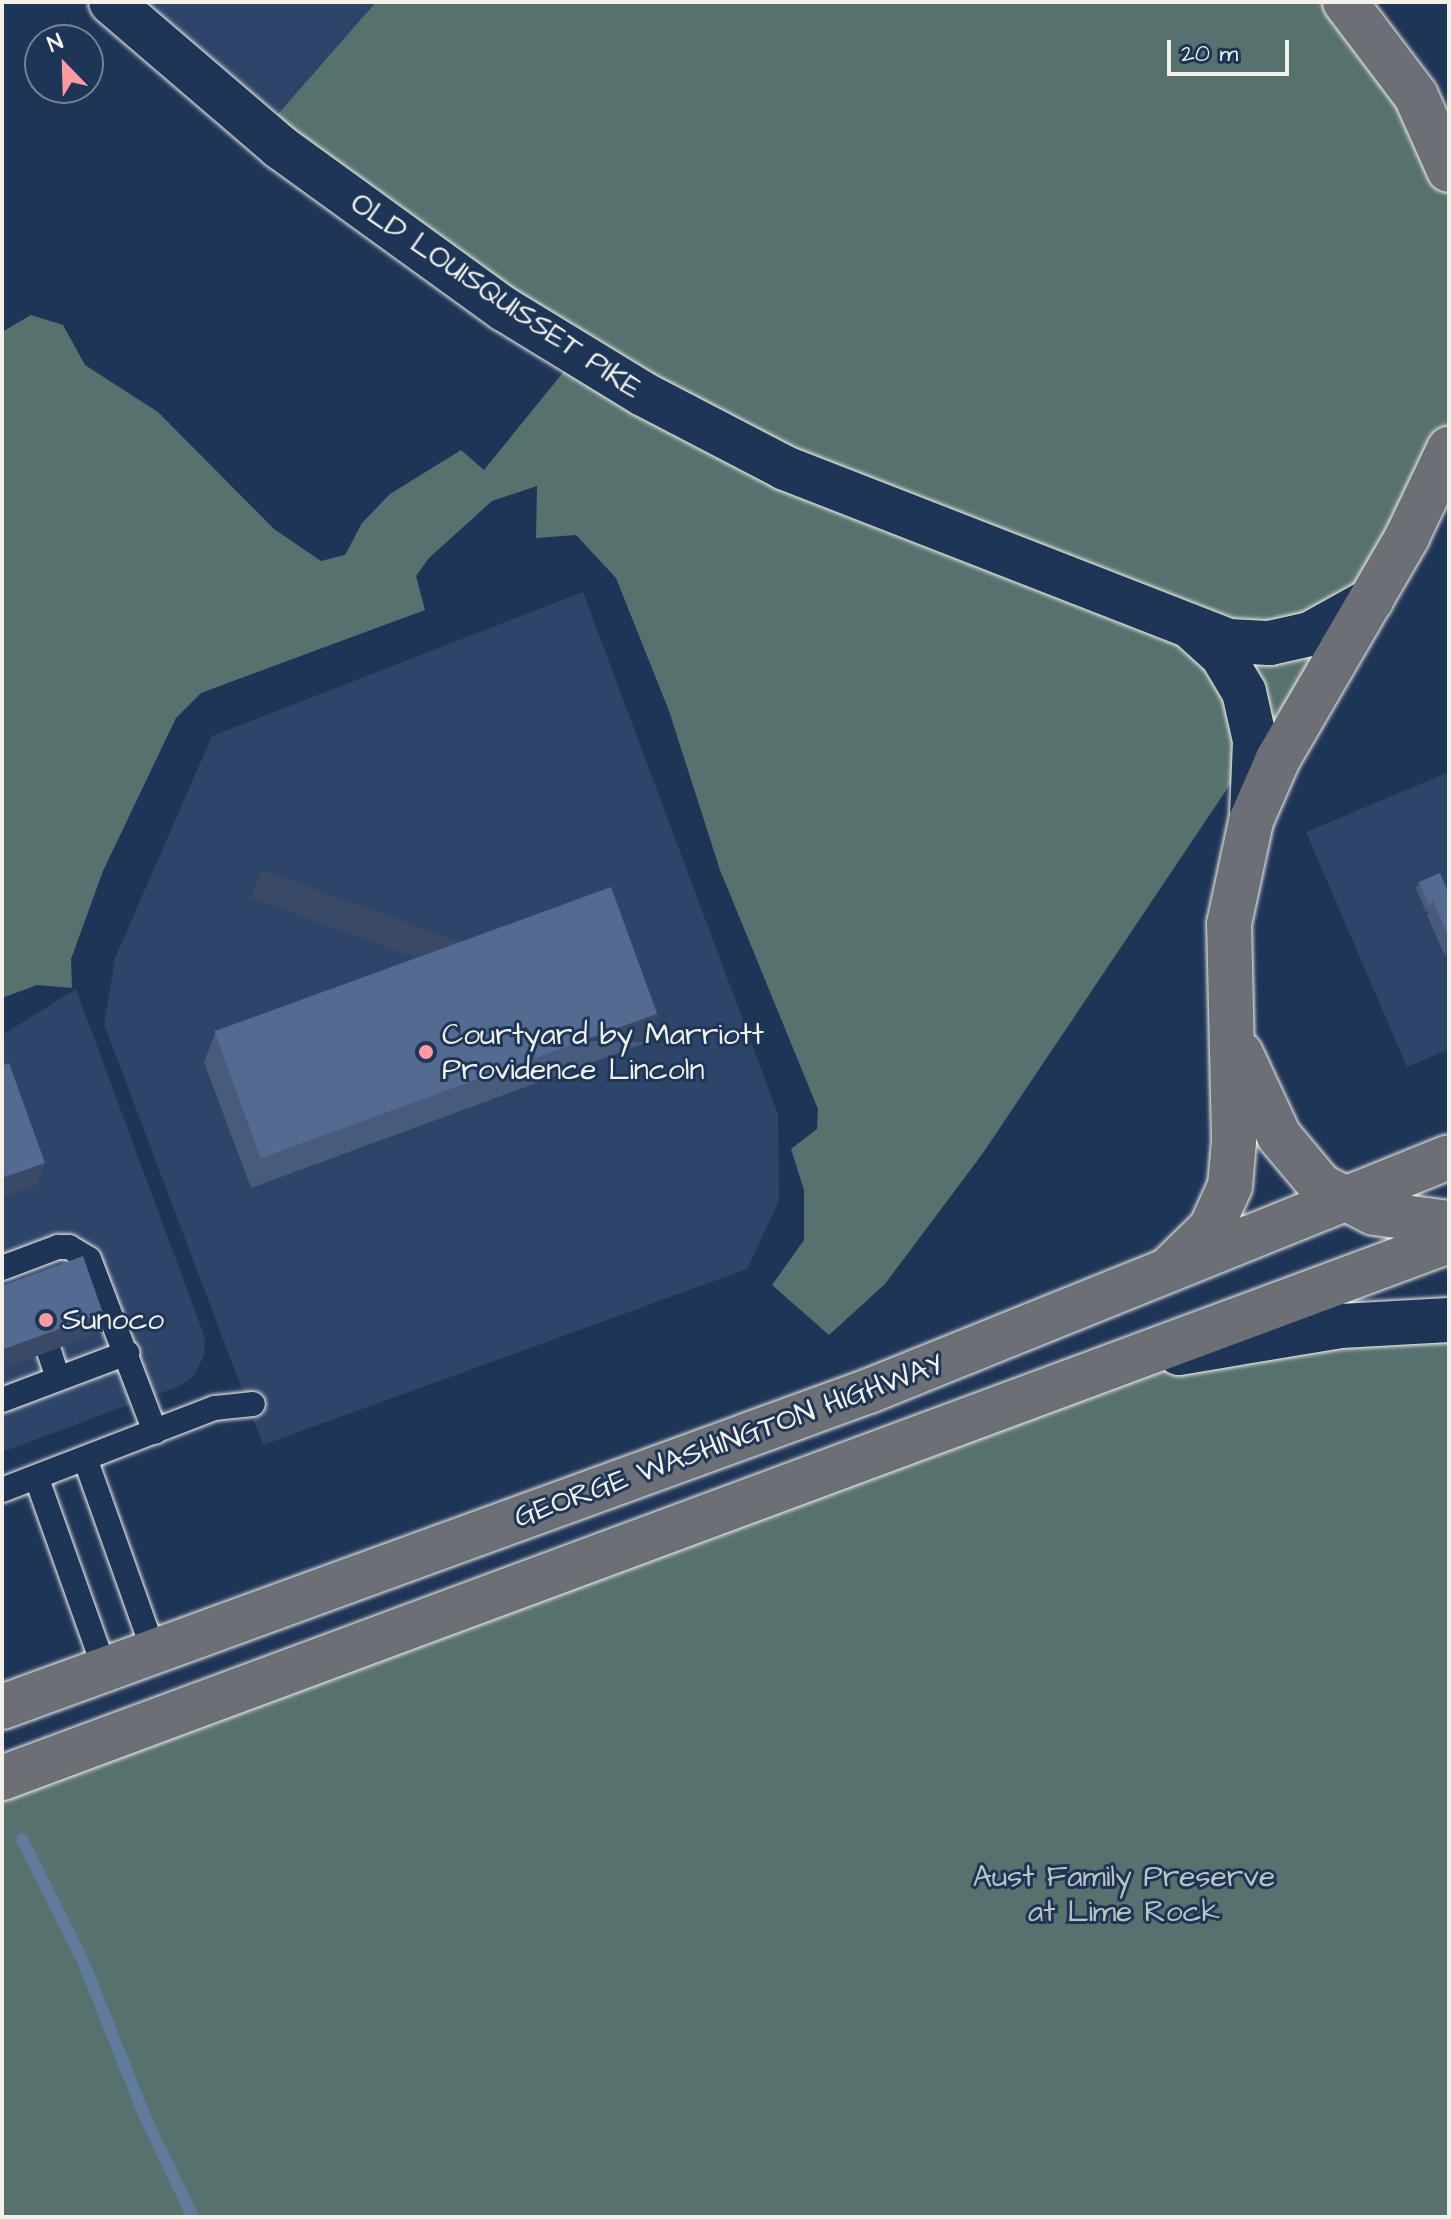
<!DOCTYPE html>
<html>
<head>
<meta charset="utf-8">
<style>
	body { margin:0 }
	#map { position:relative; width:1451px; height:2219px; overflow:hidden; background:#1d3557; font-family:"Architects Daughter",sans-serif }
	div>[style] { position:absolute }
	.built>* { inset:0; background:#2d4568 }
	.green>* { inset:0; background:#56716e }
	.stream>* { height:12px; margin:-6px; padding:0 6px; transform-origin:6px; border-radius:6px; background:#617b9b }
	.roads { filter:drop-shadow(0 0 2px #f4f1e8) drop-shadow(0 0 2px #f4f1e8) }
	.service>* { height:24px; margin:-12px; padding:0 12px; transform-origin:12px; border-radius:12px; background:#1d3557 }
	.minor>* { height:44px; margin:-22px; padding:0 22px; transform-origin:22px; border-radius:22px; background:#1d3557 }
	.tertiary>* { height:44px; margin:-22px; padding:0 22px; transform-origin:22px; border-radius:22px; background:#1d3557 }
	.primary>* { height:44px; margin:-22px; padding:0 22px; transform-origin:22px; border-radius:22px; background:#6c6f75 }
	.motorway>* { height:44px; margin:-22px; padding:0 22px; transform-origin:22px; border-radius:22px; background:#6c6f75 }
	.wall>* { inset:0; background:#475b7d }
	.shaded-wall>* { inset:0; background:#3a4a66; transform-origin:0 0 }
	.building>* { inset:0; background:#536a91; transform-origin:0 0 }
	.dots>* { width:22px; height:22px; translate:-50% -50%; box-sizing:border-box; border:4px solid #1d3557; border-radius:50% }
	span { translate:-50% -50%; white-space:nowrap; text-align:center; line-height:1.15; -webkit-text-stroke:6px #1d3557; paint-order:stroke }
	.street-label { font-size:30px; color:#f4f1e8 }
	.poi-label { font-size:30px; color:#f4f1e8 }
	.left { translate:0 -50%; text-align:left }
	.park-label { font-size:30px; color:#bdc4bd }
	.frame { position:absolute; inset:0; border:4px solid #f4f1e8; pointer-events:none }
	.north { position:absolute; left:24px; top:24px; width:80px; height:80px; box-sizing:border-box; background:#1d3557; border:2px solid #738091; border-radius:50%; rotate:337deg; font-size:22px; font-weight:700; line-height:32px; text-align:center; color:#f4f1e8 }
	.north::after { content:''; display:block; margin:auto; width:28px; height:36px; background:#ff9aa2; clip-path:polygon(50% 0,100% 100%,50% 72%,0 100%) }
	.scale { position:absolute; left:1167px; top:40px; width:122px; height:36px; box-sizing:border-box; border:4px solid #f4f1e8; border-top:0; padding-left:10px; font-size:24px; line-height:28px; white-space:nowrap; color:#f4f1e8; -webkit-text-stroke:6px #1d3557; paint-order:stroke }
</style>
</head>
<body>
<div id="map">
	<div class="built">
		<div style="clip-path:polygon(114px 2px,376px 2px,264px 130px)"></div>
		<div style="clip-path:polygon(583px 592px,778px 1114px,779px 1201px,747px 1269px,263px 1445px,104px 1024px,115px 958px,212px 736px)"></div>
		<div style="clip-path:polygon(1449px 772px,1449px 1049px,1407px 1067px,1306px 832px)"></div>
		<div style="clip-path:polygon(76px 989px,205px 1338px,204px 1356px,193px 1377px,177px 1387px,2px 1452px,2px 1035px)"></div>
	</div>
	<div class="green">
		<div style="clip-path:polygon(376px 2px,1330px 2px,1449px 136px,1449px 486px,1286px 701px,983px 1153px,885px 1284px,829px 1335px,772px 1285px,804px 1240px,804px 1190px,791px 1149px,817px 1129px,818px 1109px,720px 870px,669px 711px,616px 578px,576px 535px,536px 538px,537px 486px,492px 501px,429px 558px,416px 576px,425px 610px,201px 693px,176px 718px,103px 871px,71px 959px,72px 988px,37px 985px,2px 998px,2px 332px,31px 315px,63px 325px,85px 365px,158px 412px,274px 529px,321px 561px,345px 555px,362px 523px,390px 494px,461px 450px,484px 470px,565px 370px,264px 130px)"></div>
		<div style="clip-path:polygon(1449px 1330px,1449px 2217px,2px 2217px,2px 1793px,1185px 1355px)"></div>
	</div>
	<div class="stream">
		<div style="left:22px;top:1839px;width:136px;rotate:63.4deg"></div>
		<div style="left:83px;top:1961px;width:168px;rotate:68.3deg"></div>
		<div style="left:145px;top:2117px;width:111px;rotate:64.4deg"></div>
	</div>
	<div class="roads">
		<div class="service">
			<div style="left:2px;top:1268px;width:60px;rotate:-20.6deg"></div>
			<div style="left:58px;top:1247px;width:11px"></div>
			<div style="left:69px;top:1247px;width:23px;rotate:31deg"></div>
			<div style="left:89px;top:1259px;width:185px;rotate:69.1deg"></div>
			<div style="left:49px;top:1351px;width:29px;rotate:72deg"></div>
			<div style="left:2px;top:1400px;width:134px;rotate:-20.6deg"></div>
			<div style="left:86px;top:1461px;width:203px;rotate:70.4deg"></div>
			<div style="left:37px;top:1479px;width:203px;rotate:70.4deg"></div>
			<div style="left:2px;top:1490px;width:228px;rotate:-21.1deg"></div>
			<div style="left:215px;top:1408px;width:38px;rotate:-6deg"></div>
		</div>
		<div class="minor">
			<div style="left:111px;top:2px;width:223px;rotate:40.6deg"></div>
			<div style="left:280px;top:147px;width:276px;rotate:35.9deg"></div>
			<div style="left:504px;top:309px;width:163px;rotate:31.4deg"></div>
			<div style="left:643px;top:394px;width:160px;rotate:27.5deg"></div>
			<div style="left:785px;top:468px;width:477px;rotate:21.3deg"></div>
			<div style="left:1229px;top:641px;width:41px;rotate:2.8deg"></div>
			<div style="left:1270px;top:643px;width:41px;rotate:-12.7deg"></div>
			<div style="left:1310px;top:634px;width:70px;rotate:-29.1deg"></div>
			<div style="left:1193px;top:629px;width:39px;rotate:42deg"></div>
			<div style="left:1222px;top:655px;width:43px;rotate:59.3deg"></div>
			<div style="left:1244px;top:692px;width:50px;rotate:77.3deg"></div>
			<div style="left:1255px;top:741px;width:75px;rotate:92.3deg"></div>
		</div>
		<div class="tertiary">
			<div style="left:1179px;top:1353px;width:164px;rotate:-9.5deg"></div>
			<div style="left:1341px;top:1326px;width:108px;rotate:-3.2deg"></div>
		</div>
		<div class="primary">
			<div style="left:2px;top:1707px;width:923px;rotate:-20.03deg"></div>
			<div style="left:869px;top:1391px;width:625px;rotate:-21.97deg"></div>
			<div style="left:2px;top:1778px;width:1543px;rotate:-20.36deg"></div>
		</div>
		<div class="motorway">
			<div style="left:1345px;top:2px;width:118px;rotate:52.9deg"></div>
			<div style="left:1416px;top:96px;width:81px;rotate:66deg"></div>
			<div style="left:1241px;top:1054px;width:90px;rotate:65.1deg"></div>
			<div style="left:1279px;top:1136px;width:65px;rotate:50deg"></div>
			<div style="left:1321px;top:1186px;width:59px;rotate:27deg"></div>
			<div style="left:1374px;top:1213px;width:76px;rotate:7.6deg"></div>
			<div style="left:1168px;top:1270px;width:60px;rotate:-44.3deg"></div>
			<div style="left:1211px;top:1228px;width:46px;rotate:-65.7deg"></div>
			<div style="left:1230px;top:1186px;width:45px;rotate:-84.9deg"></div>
			<div style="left:1234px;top:1141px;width:217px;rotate:-91.3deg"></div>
			<div style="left:1229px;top:924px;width:105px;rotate:-77.9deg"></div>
			<div style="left:1251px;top:821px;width:68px;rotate:-66.5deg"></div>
			<div style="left:1278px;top:759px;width:257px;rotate:-59.8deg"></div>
			<div style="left:1407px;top:537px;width:98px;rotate:-64.5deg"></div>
		</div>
	</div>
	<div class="wall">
		<div style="clip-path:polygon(1419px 882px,1449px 892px,1449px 954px,1445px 956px,1427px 915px,1429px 911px,1426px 912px,1416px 889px)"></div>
		<div style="clip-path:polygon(215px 1034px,648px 1042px,251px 1188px,204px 1062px)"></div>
	</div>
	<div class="shaded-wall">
		<div style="clip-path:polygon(1449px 944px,1449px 954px,1445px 956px)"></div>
		<div style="left:658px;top:1014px;width:30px;height:422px;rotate:110deg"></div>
		<div style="clip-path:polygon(45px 1163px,37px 1185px,2px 1197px,2px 1178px)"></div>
		<div style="clip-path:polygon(103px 1313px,96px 1334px,2px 1369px,2px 1350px)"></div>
	</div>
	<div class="building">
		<div style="clip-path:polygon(1440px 873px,1449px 894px,1433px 900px,1432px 903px,1429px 905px,1419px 882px)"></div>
		<div style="left:611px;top:887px;width:135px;height:422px;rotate:70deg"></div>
		<div style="clip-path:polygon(1449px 894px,1449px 939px,1433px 900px)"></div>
		<div style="clip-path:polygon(9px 1063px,45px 1163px,2px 1178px,2px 1066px)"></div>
		<div style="clip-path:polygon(83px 1256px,103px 1313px,2px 1350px,2px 1286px)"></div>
	</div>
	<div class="dots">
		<div style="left:426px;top:1052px;background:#ff9aa2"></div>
		<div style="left:46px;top:1320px;background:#ff9aa2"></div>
	</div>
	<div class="street-label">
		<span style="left:496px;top:296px;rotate:34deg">OLD LOUISQUISSET PIKE</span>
		<span style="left:729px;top:1441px;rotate:-20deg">GEORGE WASHINGTON HIGHWAY</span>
	</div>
	<div class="poi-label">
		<span class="left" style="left:442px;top:1052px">Courtyard by Marriott<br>Providence Lincoln</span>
		<span class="left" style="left:62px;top:1320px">Sunoco</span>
	</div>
	<div class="park-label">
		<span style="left:1124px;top:1894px">Aust Family Preserve<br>at Lime Rock</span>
	</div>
	<div class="frame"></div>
	<div class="north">N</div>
	<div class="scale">20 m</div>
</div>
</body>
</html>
